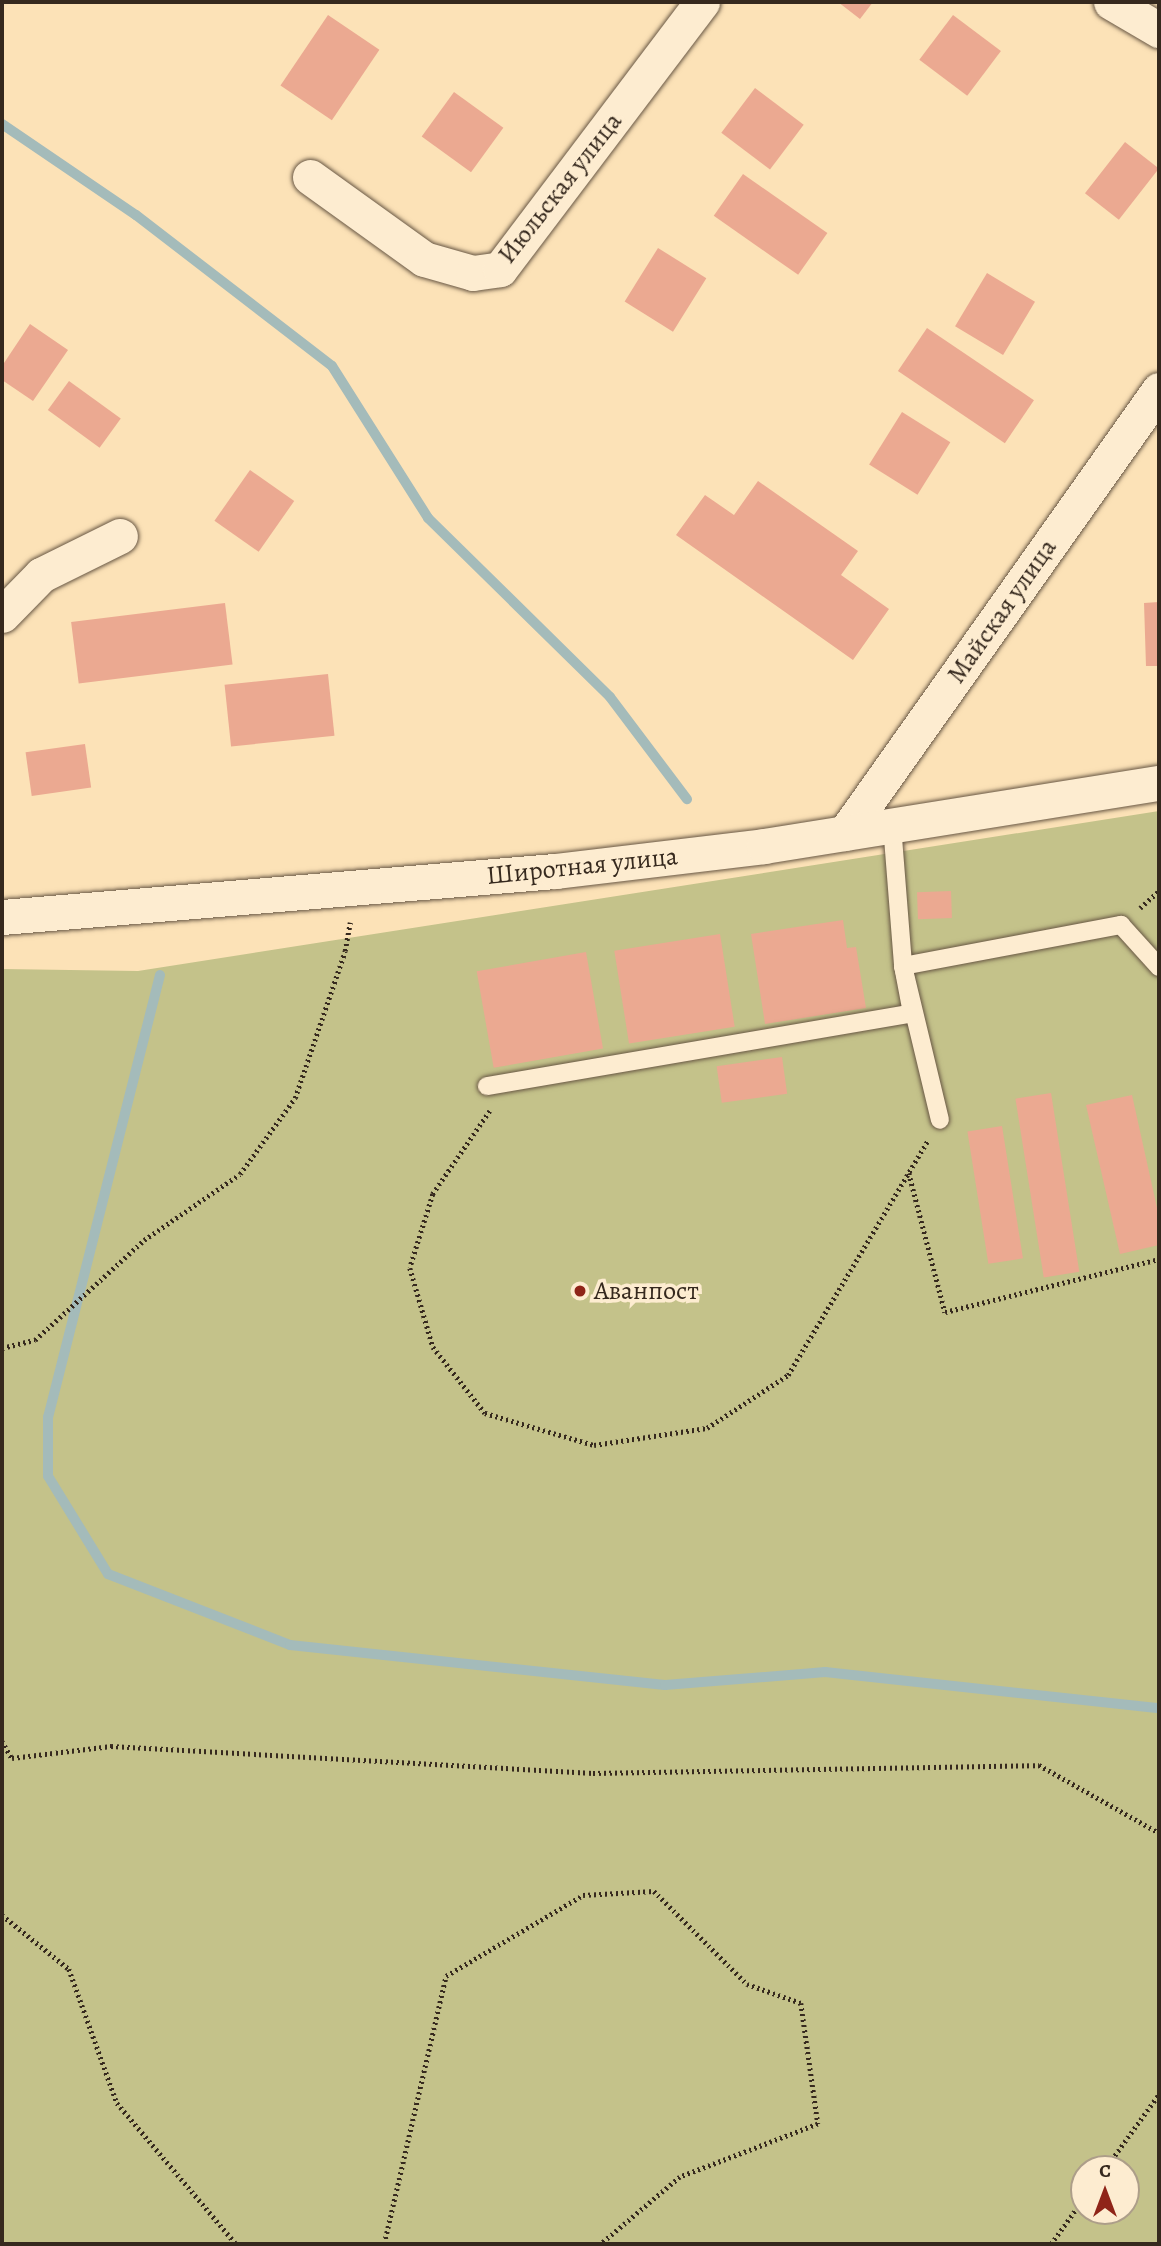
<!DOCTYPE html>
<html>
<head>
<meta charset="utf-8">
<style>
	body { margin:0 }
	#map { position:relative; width:1161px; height:2246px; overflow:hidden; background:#fce2b7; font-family:Alegreya,serif }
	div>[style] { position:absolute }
	.green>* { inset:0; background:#c4c28a }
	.stream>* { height:10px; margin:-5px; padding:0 5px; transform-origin:5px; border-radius:5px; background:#a4bbba }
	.building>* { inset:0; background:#eba991; transform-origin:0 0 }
	.path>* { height:4.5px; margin-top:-2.25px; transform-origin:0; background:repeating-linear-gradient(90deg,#36291e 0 2px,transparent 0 5.5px) }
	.roads { filter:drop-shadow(0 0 2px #685744) drop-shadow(0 0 2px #685744) }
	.service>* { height:18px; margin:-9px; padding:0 9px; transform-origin:9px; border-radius:9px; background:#fdecd0 }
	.minor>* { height:35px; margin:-17.5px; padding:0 17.5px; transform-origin:17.5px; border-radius:17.5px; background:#fdecd0 }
	.dots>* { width:19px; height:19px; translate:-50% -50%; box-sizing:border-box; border:4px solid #fdecd0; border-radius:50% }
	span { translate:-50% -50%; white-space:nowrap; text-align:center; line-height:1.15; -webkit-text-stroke:7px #fdecd0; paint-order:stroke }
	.street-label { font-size:26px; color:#36291e }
	.poi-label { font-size:26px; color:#36291e }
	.left { translate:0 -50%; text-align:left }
	.frame { position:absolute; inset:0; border:4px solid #36291e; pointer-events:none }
	.north { position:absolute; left:1070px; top:2155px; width:70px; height:70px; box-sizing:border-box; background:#fdecd0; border:2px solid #ad9e89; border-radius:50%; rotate:0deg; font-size:19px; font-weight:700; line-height:28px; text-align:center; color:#36291e }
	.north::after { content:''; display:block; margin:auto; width:24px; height:32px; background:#8f2418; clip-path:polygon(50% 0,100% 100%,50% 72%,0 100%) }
</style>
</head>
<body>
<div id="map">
	<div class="green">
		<div style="clip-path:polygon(evenodd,1159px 811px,1159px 2244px,2px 2244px,2px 969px,138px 971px,1159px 811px,1084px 2169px,1126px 2169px,1126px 2211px,1084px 2211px,1084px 2169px)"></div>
	</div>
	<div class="stream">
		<div style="left:2px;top:124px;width:162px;rotate:34.2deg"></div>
		<div style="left:136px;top:215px;width:247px;rotate:37.6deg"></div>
		<div style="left:332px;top:366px;width:180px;rotate:57.7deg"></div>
		<div style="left:428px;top:518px;width:255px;rotate:44.5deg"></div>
		<div style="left:610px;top:697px;width:128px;rotate:53deg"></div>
		<div style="left:160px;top:975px;width:456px;rotate:104.2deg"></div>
		<div style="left:48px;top:1417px;width:59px;rotate:90deg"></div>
		<div style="left:48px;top:1476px;width:115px;rotate:58.5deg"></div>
		<div style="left:108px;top:1574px;width:195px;rotate:21.3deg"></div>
		<div style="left:290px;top:1645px;width:377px;rotate:6.1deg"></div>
		<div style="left:665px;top:1685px;width:161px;rotate:-4.6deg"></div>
		<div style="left:825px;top:1672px;width:336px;rotate:6.2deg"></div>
	</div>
	<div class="building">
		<div style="clip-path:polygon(838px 2px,873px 2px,860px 19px)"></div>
		<div style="left:328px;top:15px;width:62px;height:85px;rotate:34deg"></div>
		<div style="left:953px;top:15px;width:60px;height:56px;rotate:37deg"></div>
		<div style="left:755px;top:88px;width:61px;height:56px;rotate:37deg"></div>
		<div style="left:454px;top:92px;width:61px;height:55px;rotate:36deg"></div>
		<div style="left:1125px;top:142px;width:43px;height:65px;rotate:38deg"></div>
		<div style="left:743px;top:174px;width:103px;height:51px;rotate:35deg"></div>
		<div style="left:658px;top:248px;width:57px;height:63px;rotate:32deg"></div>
		<div style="left:987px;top:273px;width:56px;height:62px;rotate:31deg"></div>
		<div style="clip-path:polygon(30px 324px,68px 350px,33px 401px,2px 380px,2px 366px)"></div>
		<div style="left:927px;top:328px;width:129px;height:52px;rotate:34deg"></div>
		<div style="left:69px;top:381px;width:64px;height:36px;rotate:36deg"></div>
		<div style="left:902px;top:412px;width:57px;height:62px;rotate:32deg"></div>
		<div style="left:250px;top:470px;width:54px;height:62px;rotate:35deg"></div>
		<div style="clip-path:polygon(758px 481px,858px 551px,841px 575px,889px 609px,853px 660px,676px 535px,705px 495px,734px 515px)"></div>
		<div style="clip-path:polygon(1159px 602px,1159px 666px,1146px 666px,1144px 603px)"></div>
		<div style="left:225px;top:603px;width:62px;height:155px;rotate:83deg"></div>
		<div style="left:328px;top:674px;width:62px;height:104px;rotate:84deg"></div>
		<div style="left:85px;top:744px;width:44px;height:60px;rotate:82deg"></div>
		<div style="left:951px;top:891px;width:27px;height:34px;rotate:88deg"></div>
		<div style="clip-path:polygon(843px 920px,847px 948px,856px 947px,866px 1008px,765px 1024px,751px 934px)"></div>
		<div style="left:720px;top:934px;width:94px;height:107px;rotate:81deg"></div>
		<div style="left:586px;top:952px;width:98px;height:111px;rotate:80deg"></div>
		<div style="left:782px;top:1057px;width:37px;height:66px;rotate:82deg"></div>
		<div style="left:1051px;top:1093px;width:181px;height:36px;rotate:81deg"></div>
		<div style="clip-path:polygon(1132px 1095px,1159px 1217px,1159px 1245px,1120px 1254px,1086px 1105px)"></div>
		<div style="left:1002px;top:1126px;width:134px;height:35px;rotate:81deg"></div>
	</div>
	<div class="path">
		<div style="left:1140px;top:908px;width:25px;rotate:-42deg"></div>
		<div style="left:490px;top:1111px;width:101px;rotate:124.5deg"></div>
		<div style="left:433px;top:1194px;width:77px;rotate:107.3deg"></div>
		<div style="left:410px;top:1268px;width:82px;rotate:73.8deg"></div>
		<div style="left:433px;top:1347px;width:84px;rotate:51.8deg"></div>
		<div style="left:485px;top:1413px;width:114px;rotate:16.4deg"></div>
		<div style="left:594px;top:1445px;width:114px;rotate:-8.6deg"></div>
		<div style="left:707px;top:1428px;width:97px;rotate:-33.2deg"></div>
		<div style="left:788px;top:1375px;width:274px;rotate:-59.2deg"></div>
		<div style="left:909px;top:1173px;width:144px;rotate:75.5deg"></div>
		<div style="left:945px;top:1312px;width:220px;rotate:-13.9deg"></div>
		<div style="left:2px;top:1348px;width:34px;rotate:-14deg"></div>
		<div style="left:35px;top:1340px;width:148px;rotate:-42.5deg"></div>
		<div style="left:144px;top:1240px;width:116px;rotate:-34.5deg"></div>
		<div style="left:240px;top:1174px;width:94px;rotate:-54.1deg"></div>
		<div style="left:295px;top:1098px;width:155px;rotate:-71.2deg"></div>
		<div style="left:345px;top:951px;width:29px;rotate:-80deg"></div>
		<div style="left:2px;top:1741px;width:20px;rotate:60deg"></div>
		<div style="left:12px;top:1758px;width:100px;rotate:-6.9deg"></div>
		<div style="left:111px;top:1746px;width:483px;rotate:3.2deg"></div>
		<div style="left:593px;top:1773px;width:446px;rotate:-1deg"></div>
		<div style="left:1039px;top:1765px;width:138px;rotate:29.5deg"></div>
		<div style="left:2px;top:1915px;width:86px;rotate:38.9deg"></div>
		<div style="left:69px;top:1969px;width:142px;rotate:70.3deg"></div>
		<div style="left:117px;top:2103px;width:185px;rotate:49.8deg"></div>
		<div style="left:1105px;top:2169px;width:92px;rotate:-54.2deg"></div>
		<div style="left:384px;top:2244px;width:275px;rotate:-77deg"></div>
		<div style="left:446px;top:1976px;width:159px;rotate:-30.6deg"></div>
		<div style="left:583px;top:1895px;width:71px;rotate:-3.2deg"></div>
		<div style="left:654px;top:1891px;width:132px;rotate:45deg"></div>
		<div style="left:747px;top:1984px;width:57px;rotate:19.4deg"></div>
		<div style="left:801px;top:2003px;width:122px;rotate:82deg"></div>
		<div style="left:818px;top:2124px;width:148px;rotate:159deg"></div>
		<div style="left:680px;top:2177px;width:104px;rotate:139.7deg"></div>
		<div style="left:1051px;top:2244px;width:57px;rotate:-54.3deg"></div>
	</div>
	<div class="roads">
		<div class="service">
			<div style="left:892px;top:825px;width:141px;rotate:85.5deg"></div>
			<div style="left:903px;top:966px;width:158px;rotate:76.5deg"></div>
			<div style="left:487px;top:1086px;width:431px;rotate:-9.7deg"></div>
			<div style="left:912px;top:1013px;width:48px;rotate:-100.8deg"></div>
			<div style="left:903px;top:966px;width:222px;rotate:-10.7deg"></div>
			<div style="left:1121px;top:925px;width:57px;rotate:47.9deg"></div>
		</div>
		<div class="minor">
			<div style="left:1111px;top:2px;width:56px;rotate:30.3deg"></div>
			<div style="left:310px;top:177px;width:140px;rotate:35.7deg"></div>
			<div style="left:424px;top:259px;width:51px;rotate:15.9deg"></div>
			<div style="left:473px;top:273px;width:27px;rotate:-8deg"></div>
			<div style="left:500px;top:269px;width:335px;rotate:-52.9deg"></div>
			<div style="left:2px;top:615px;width:56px;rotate:-45.7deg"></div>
			<div style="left:41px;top:575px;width:88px;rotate:-26.3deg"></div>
			<div style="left:845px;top:833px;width:543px;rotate:-54.67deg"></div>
			<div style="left:2px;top:917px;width:555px;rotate:-4.76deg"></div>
			<div style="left:555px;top:871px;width:210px;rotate:-6.8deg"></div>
			<div style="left:764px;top:846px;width:400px;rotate:-9.1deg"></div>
		</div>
	</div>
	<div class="dots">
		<div style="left:580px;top:1291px;background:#8f2418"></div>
	</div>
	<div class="street-label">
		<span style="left:560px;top:188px;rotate:-52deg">Июльская улица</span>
		<span style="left:1002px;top:611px;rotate:-55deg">Майская улица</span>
		<span style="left:582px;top:866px;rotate:-6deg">Широтная улица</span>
	</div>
	<div class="poi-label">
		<span class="left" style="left:594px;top:1291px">Аванпост</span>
	</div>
	<div class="frame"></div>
	<div class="north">С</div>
</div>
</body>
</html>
